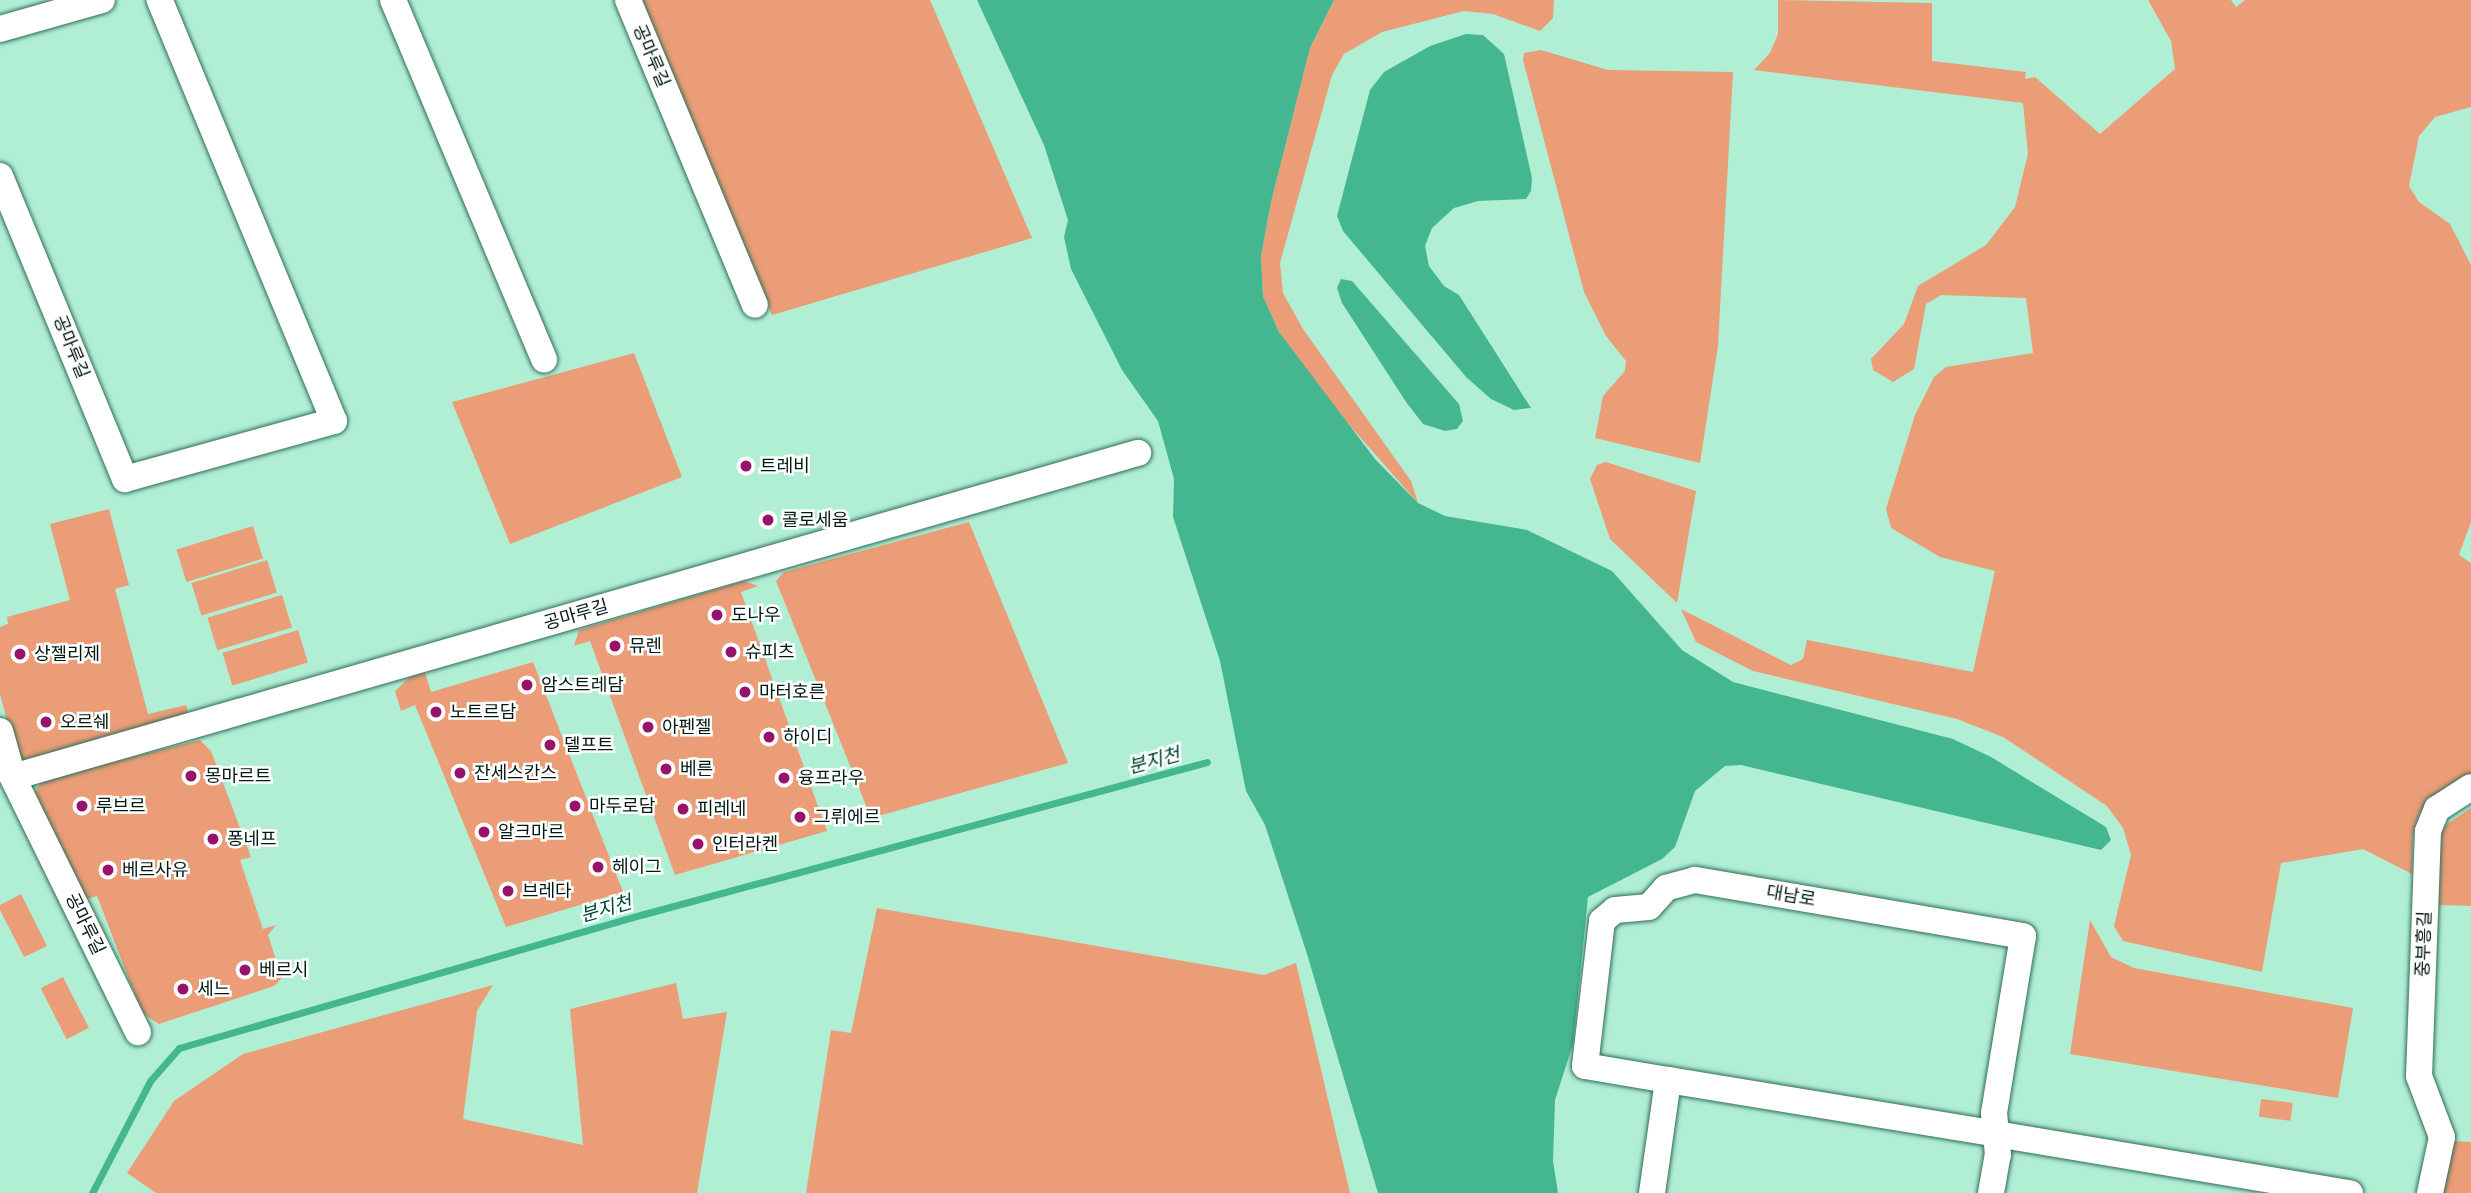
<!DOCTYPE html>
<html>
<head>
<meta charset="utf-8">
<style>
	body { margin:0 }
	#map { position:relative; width:2471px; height:1193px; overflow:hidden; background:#b1efd5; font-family:"Libre Baskerville","Noto Sans KR",serif }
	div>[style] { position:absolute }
	.green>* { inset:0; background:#ea9d77; transform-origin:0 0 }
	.water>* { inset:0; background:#45b790 }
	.stream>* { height:7px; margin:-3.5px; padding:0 3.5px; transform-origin:3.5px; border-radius:3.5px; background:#45b790 }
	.roads { filter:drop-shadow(0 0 2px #306d57) drop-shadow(0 0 2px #306d57) }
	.minor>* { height:26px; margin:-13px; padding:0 13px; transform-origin:13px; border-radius:13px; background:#fff }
	.dots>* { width:19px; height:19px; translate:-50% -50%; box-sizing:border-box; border:4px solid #fff; border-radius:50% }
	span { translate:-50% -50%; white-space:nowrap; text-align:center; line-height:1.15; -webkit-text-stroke:5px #fff; paint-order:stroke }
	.street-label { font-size:18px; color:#021a11 }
	.poi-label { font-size:18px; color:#021a11 }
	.left { translate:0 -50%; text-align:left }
	.water-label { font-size:19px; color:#004532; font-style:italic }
</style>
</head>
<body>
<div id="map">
	<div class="green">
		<div style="clip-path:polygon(640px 0,930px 0,1032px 238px,772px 315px)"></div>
		<div style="clip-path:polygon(1334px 0,1554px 0,1553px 18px,1540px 31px,1493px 14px,1464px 11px,1382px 32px,1344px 54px,1332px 75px,1280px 263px,1283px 293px,1303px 329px,1411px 481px,1418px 503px,1323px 395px,1279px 332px,1263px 296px,1261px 256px,1271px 202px,1310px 48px)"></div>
		<div style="clip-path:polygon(1778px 0,1932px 3px,1932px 61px,2026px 72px,2025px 79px,2035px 77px,2100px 134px,2175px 69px,2171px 41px,2148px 0,2231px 0,2236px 7px,2245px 0,2471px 0,2471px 107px,2435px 117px,2419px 136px,2409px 186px,2419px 202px,2450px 224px,2471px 265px,2471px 522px,2459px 555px,2471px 563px,2471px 776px,2420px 813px,2413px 835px,2412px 874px,2363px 849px,2281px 863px,2262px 972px,2123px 941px,2114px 926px,2131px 855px,2123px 828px,2107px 806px,2003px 737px,1957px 719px,1753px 671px,1696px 642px,1681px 609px,1791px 665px,1803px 659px,1807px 640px,1973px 672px,1995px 571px,1940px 557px,1891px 528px,1886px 509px,1915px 415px,1934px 377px,1946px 367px,2033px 353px,2026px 298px,1941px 295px,1926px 304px,1914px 369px,1893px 382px,1873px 370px,1871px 359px,1904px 324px,1918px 286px,1986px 245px,2015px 207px,2028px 154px,2023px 103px,1754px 70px,1770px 53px,1778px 34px)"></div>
		<div style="clip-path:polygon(1541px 50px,1608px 70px,1733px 72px,1718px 346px,1700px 463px,1595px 438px,1603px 396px,1625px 371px,1626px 361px,1606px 336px,1584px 292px,1523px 60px,1524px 53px)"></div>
		<div style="clip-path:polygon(634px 353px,682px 477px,510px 544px,452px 402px)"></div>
		<div style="clip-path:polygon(1606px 462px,1696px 491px,1677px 603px,1610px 539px,1590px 479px,1597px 465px)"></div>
		<div style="clip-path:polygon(109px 509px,129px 585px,115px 589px,148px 714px,186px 705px,189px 716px,22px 760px,16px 754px,0 694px,0 627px,8px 624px,7px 617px,70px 600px,50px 524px)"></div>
		<div style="clip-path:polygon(969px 522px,1068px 763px,871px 818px,776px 581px,784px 572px)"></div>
		<div style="left:253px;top:526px;width:34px;height:80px;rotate:73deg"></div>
		<div style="left:267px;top:560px;width:34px;height:79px;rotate:73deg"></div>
		<div style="clip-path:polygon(744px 581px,758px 586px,741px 592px,827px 831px,675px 875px,590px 641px,574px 646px,579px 630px)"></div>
		<div style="left:282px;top:595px;width:34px;height:78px;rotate:73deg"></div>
		<div style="left:298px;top:630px;width:34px;height:79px;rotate:73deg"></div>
		<div style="clip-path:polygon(533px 662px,623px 892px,506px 927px,415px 705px,401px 711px,395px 691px,410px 677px,425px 672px,431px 692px)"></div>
		<div style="clip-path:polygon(200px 740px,211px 751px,251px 857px,240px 860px,263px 929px,276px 925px,268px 935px,282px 978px,274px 986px,159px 1024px,142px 1013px,97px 896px,83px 900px,33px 794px,43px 780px)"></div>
		<div style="clip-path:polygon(2471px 808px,2471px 906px,2439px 905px,2441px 828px)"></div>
		<div style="clip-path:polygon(21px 894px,47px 946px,24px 957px,0 910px,0 905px)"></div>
		<div style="clip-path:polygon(877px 908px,1264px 975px,1296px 963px,1350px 1193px,806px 1193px,831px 1030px,851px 1033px)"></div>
		<div style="clip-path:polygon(2090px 920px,2111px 957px,2134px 968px,2353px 1008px,2338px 1098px,2070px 1054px)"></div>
		<div style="left:63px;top:977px;width:57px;height:25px;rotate:63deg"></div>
		<div style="clip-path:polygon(676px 983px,683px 1019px,727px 1012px,697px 1193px,156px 1193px,127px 1173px,174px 1101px,243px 1054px,493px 985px,477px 1011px,463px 1119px,583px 1145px,570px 1009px)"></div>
		<div style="left:2261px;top:1099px;width:32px;height:18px;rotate:7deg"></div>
		<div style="clip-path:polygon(2454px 1141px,2471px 1142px,2471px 1193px,2441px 1193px)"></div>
	</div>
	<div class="water">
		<div style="clip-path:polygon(977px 0,1334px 0,1310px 48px,1271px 202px,1261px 256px,1263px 296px,1279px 332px,1375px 459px,1418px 503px,1445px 516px,1527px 530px,1612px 571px,1682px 650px,1733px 682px,1953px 739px,1991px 757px,2106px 827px,2111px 840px,2101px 850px,1741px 765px,1725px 766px,1695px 791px,1675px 847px,1662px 859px,1588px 897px,1573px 1044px,1555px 1100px,1553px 1161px,1558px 1193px,1378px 1193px,1307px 954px,1265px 825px,1246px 791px,1220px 661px,1173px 517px,1174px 479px,1158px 421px,1122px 370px,1071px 269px,1064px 237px,1068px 220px,1044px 145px)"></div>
		<div style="clip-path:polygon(1466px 34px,1483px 35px,1504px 54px,1532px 178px,1531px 191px,1526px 199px,1478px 201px,1454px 208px,1432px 228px,1425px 246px,1429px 266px,1444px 286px,1459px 295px,1531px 408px,1514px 410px,1491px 399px,1466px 377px,1343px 231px,1337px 216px,1370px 90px,1384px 72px,1430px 46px)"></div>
		<div style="clip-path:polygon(1341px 279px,1352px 281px,1459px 404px,1463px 421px,1457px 429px,1445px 431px,1423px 424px,1406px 402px,1342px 303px,1337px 288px)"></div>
	</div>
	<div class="stream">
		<div style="left:92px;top:1193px;width:126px;rotate:-62.6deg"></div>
		<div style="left:150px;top:1081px;width:44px;rotate:-48.7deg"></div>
		<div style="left:179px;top:1048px;width:484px;rotate:-16.1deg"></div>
		<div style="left:644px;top:914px;width:583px;rotate:-15.11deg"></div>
	</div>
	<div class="roads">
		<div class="minor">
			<div style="left:393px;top:0;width:390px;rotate:67.2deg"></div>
			<div style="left:628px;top:0;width:330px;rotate:67.4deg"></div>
			<div style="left:0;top:29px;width:106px;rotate:-15.9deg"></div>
			<div style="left:0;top:176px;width:328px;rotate:67.6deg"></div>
			<div style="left:125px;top:479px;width:217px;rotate:-15.5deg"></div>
			<div style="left:334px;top:421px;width:456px;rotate:-112.5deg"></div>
			<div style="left:0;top:731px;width:48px;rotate:74.2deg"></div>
			<div style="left:13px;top:777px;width:1171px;rotate:-16.07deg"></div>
			<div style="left:6px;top:764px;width:299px;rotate:63.8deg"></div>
			<div style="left:1652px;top:1193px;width:114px;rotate:-81.9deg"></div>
			<div style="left:1991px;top:1193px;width:39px;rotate:-80deg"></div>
			<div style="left:1998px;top:1155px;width:42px;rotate:-95.4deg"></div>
			<div style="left:1994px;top:1113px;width:179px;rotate:-80.7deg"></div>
			<div style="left:2023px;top:936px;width:333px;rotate:-170.3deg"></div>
			<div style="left:1695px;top:880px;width:30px;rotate:165deg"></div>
			<div style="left:1666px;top:888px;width:25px;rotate:132deg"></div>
			<div style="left:1649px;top:907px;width:34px;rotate:175deg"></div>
			<div style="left:1615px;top:910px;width:17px;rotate:140deg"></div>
			<div style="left:1602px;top:921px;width:146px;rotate:96.7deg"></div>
			<div style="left:1585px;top:1066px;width:84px;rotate:9.6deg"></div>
			<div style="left:1668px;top:1080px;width:332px;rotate:9.3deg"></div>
			<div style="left:1996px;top:1134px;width:359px;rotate:9.5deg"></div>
			<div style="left:2430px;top:1193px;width:57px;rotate:-77.9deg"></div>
			<div style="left:2442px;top:1137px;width:65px;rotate:-110.7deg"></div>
			<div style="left:2419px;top:1076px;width:245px;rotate:-87.9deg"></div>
			<div style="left:2428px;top:831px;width:24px;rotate:-68deg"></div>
			<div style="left:2437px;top:809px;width:40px;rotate:-32.9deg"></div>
		</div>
	</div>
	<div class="dots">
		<div style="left:746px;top:466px;background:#97136a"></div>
		<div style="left:768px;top:520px;background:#97136a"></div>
		<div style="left:717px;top:615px;background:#97136a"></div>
		<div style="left:615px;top:646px;background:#97136a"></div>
		<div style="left:731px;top:652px;background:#97136a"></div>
		<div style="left:20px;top:654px;background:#97136a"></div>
		<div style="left:527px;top:685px;background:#97136a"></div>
		<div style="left:745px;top:692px;background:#97136a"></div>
		<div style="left:436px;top:712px;background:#97136a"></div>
		<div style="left:46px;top:722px;background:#97136a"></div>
		<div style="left:648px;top:727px;background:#97136a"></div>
		<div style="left:769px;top:737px;background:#97136a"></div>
		<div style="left:550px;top:745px;background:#97136a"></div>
		<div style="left:666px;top:769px;background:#97136a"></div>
		<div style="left:460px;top:773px;background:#97136a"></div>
		<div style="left:191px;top:776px;background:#97136a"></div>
		<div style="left:784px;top:778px;background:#97136a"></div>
		<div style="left:82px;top:806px;background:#97136a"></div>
		<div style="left:575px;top:806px;background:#97136a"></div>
		<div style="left:683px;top:809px;background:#97136a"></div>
		<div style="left:800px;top:817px;background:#97136a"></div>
		<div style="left:484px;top:832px;background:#97136a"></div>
		<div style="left:213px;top:839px;background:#97136a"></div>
		<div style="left:698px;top:844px;background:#97136a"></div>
		<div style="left:598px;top:867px;background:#97136a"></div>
		<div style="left:108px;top:870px;background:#97136a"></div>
		<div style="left:508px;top:891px;background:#97136a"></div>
		<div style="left:245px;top:970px;background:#97136a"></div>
		<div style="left:183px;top:989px;background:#97136a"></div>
	</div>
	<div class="street-label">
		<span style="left:651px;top:56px;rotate:67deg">공마루길</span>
		<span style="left:71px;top:347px;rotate:68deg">공마루길</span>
		<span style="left:576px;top:615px;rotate:-16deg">공마루길</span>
		<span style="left:1791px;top:896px;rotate:10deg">대남로</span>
		<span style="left:85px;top:924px;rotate:64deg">공마루길</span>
		<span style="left:2424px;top:944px;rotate:-88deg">중부흥길</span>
	</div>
	<div class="poi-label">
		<span class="left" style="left:760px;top:466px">트레비</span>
		<span class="left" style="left:782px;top:520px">콜로세움</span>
		<span class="left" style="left:731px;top:615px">도나우</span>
		<span class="left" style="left:629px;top:646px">뮤렌</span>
		<span class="left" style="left:745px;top:652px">슈피츠</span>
		<span class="left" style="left:34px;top:654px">상젤리제</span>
		<span class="left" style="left:541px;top:685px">암스트레담</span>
		<span class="left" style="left:759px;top:692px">마터호른</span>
		<span class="left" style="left:450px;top:712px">노트르담</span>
		<span class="left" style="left:60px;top:722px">오르쉐</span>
		<span class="left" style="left:662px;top:727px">아펜젤</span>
		<span class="left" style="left:783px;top:737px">하이디</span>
		<span class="left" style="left:564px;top:745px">델프트</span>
		<span class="left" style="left:680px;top:769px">베른</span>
		<span class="left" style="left:474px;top:773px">잔세스칸스</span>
		<span class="left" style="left:205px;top:776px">몽마르트</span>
		<span class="left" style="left:798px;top:778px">융프라우</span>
		<span class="left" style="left:96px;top:806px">루브르</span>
		<span class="left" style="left:589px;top:806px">마두로담</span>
		<span class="left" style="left:697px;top:809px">피레네</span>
		<span class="left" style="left:814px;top:817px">그뤼에르</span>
		<span class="left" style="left:498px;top:832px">알크마르</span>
		<span class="left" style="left:227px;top:839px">퐁네프</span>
		<span class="left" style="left:712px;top:844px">인터라켄</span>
		<span class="left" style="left:612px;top:867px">헤이그</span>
		<span class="left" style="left:122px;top:870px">베르사유</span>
		<span class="left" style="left:522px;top:891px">브레다</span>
		<span class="left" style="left:259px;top:970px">베르시</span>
		<span class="left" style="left:197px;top:989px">세느</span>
	</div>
	<div class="water-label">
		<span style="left:1154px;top:761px;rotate:-15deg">분지천</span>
		<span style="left:606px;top:909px;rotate:-16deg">분지천</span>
	</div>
</div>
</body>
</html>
